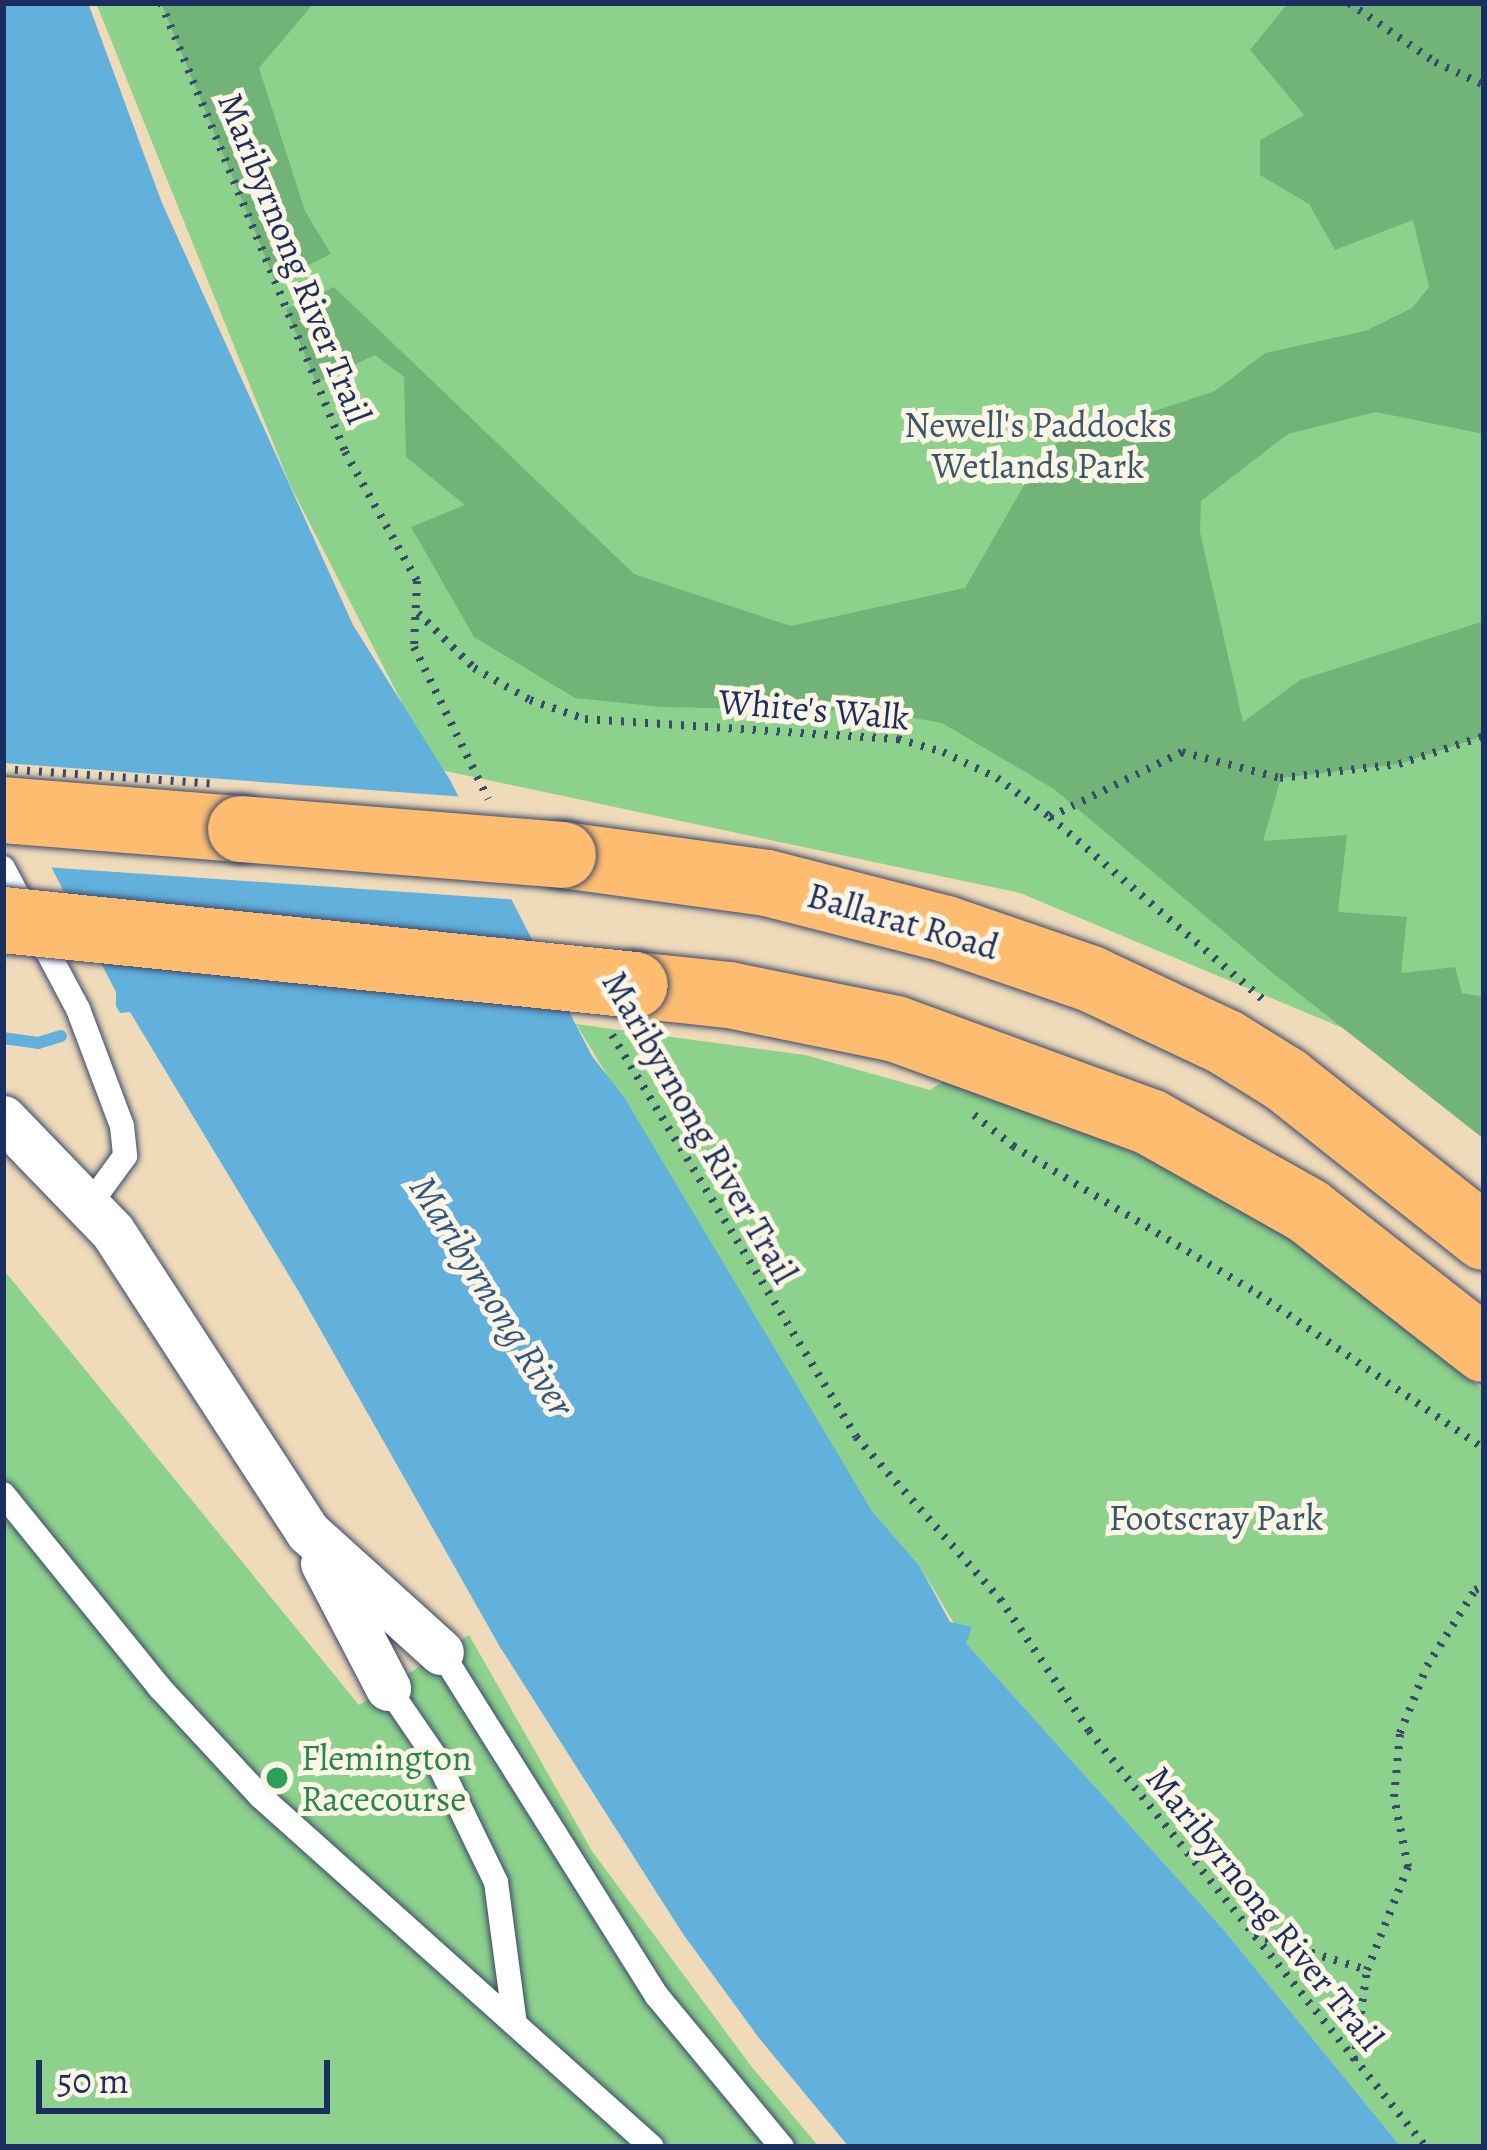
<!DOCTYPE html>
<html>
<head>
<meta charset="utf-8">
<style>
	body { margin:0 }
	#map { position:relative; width:1487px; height:2150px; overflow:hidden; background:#efdbb9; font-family:Alegreya,serif }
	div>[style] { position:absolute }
	.green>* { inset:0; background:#8dd28c }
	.forest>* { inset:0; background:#72b478 }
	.water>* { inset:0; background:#61b1dc }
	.pier>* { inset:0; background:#efdbb9 }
	.stream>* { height:12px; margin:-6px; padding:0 6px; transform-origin:6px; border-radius:6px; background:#61b1dc }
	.path>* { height:8px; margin-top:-4px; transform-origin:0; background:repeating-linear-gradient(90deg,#3b496c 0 3px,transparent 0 12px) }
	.roads { filter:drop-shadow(0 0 3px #3b496c) drop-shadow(0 0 3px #3b496c) }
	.service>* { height:24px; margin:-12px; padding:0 12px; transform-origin:12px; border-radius:12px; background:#fff }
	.minor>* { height:45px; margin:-22.5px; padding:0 22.5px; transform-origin:22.5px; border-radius:22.5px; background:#fff }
	.trunk>* { height:66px; margin:-33px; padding:0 33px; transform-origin:33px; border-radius:33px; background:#fdbc70 }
	.path-bridge>* { height:8px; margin-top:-4px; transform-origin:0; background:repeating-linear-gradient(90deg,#3b496c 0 3px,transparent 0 12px) }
	.bridges { filter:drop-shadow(0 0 3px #3b496c) drop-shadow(0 0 3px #3b496c) }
	.trunk-bridge>* { height:66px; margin:-33px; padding:0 33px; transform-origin:33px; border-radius:33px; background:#fdbc70 }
	.dots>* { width:33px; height:33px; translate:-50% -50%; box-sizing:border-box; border:6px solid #fcf5e5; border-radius:50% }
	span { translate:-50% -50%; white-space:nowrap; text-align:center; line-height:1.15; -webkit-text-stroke:10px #fcf5e5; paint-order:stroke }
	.street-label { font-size:36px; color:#1b2f5e }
	.park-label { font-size:36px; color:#38586a }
	.leisure-label { font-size:36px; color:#27864d }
	.left { translate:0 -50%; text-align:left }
	.water-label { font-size:39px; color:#305684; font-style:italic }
	.frame { position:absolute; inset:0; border:6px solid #1b2f5e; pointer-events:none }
	.scale { position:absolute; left:36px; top:2060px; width:294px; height:54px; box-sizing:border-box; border:6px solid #1b2f5e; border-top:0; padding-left:15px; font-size:36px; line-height:42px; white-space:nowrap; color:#1b2f5e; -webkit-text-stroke:9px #fcf5e5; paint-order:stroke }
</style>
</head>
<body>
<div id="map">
	<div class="green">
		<div style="clip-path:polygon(96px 3px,1484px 3px,1484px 1139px,1350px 1031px,1020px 893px,436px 769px,290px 485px)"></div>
		<div style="clip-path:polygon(576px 1024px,805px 1055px,930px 1090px,945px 1080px,1068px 1126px,1140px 1155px,1272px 1227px,1356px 1285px,1484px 1391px,1484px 2147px,1401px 2147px,1223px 1929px,966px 1643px,919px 1565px,872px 1511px)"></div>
		<div style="clip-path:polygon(3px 1269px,359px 1705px,469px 1635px,592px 1851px,751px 2066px,819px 2147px,3px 2147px)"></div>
	</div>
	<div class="forest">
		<div style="clip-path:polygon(161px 3px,314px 3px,259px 68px,305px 211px,331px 254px,275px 281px)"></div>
		<div style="clip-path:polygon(1288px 3px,1484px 3px,1484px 434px,1376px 412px,1288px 434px,1201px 501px,1200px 532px,1243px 722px,1300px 680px,1484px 621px,1484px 736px,1399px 764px,1281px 778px,1263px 841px,1347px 835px,1338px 912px,1407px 917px,1401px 973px,1455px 967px,1462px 993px,1484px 997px,1484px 1139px,1274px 974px,1054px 789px,942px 723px,874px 711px,662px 707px,575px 698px,474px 637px,411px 527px,465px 505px,406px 457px,404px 377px,375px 355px,316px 383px,286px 309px,334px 287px,634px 574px,791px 626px,965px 588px,1046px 447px,1215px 391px,1265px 353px,1365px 331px,1412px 308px,1429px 287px,1413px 220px,1335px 250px,1309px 204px,1260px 175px,1260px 140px,1304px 115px,1250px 50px)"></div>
	</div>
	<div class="water">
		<div style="clip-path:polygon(3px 3px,88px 3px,162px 203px,353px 625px,450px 780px,592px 1056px,624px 1097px,872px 1511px,919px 1565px,950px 1622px,972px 1627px,966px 1643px,1223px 1929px,1401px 2147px,849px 2147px,759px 2038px,683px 1934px,500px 1647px,299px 1292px,130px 1012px,120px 1013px,116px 1006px,116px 992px,3px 774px)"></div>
	</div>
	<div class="pier">
		<div style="clip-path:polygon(3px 763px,466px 797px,519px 900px,44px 867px,3px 787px)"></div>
	</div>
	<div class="stream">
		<div style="left:3px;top:1038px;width:35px;rotate:8deg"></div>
		<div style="left:38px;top:1043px;width:24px;rotate:-17deg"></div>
	</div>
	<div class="path">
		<div style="left:161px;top:3px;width:485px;rotate:67.7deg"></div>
		<div style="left:345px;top:452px;width:148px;rotate:60.8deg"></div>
		<div style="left:417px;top:581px;width:66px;rotate:92.6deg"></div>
		<div style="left:414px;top:647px;width:169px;rotate:64deg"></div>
		<div style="left:1349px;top:3px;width:104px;rotate:34.5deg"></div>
		<div style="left:1435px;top:62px;width:54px;rotate:25.1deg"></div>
		<div style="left:418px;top:613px;width:78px;rotate:44.5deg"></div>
		<div style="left:474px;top:668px;width:64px;rotate:29.7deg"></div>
		<div style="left:530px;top:700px;width:58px;rotate:19.1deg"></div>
		<div style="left:585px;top:719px;width:314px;rotate:3.7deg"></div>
		<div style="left:898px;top:739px;width:47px;rotate:16.1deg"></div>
		<div style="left:943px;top:752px;width:60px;rotate:25.7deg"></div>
		<div style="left:997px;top:778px;width:66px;rotate:36.3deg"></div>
		<div style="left:1050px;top:817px;width:147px;rotate:-26.2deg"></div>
		<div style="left:1182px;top:752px;width:101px;rotate:14.9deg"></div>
		<div style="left:1280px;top:778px;width:120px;rotate:-6.7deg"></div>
		<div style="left:1399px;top:764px;width:89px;rotate:-18.2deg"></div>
		<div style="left:1050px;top:817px;width:286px;rotate:40.6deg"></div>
		<div style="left:612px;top:1035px;width:470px;rotate:58.7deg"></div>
		<div style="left:856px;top:1437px;width:217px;rotate:48.4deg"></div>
		<div style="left:1000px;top:1599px;width:159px;rotate:56deg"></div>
		<div style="left:1089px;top:1731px;width:535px;rotate:50.99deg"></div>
		<div style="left:974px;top:1115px;width:50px;rotate:38.5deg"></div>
		<div style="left:1013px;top:1146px;width:286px;rotate:31.1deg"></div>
		<div style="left:1258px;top:1294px;width:274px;rotate:34.4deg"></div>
		<div style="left:1254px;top:1935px;width:118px;rotate:17.2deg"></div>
		<div style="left:1354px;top:2061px;width:92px;rotate:-81.9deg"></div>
		<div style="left:1367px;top:1970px;width:111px;rotate:-68.3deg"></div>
		<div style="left:1408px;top:1867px;width:71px;rotate:-101.3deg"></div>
		<div style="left:1394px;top:1797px;width:64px;rotate:-84.6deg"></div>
		<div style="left:1400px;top:1733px;width:72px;rotate:-68.1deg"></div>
		<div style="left:1427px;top:1666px;width:90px;rotate:-57.7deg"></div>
		<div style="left:1475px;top:1590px;width:10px;rotate:-24deg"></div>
	</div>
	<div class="roads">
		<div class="service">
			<div style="left:3px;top:868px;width:160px;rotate:62deg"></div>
			<div style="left:78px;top:1009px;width:125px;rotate:69.4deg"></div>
			<div style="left:122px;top:1126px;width:30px;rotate:84deg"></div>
			<div style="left:125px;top:1156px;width:59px;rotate:126.1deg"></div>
			<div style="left:3px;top:1494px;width:250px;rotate:51deg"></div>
			<div style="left:160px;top:1688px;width:147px;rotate:47.2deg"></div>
			<div style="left:260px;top:1796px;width:526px;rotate:41.84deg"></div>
			<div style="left:441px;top:1652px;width:406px;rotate:57.9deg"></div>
			<div style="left:657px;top:1996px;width:196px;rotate:50.4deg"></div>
			<div style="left:388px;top:1688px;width:85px;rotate:55.6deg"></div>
			<div style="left:436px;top:1758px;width:138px;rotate:64.2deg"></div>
			<div style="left:496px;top:1882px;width:143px;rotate:82.4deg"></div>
		</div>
		<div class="minor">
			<div style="left:3px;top:1118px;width:158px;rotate:46deg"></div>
			<div style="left:113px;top:1232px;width:358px;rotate:57deg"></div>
			<div style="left:308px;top:1532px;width:179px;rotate:42.1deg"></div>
			<div style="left:323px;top:1563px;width:141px;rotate:62.5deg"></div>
		</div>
		<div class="trunk">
			<div style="left:3px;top:810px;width:239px;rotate:4.6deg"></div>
			<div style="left:563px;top:855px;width:206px;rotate:7.8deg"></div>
			<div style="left:767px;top:883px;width:185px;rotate:14.4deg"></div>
			<div style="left:946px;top:929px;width:153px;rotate:19deg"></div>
			<div style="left:1091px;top:979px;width:148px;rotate:25.2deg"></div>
			<div style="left:1225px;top:1042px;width:72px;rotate:31.9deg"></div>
			<div style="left:1286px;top:1080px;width:253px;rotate:38.4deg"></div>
			<div style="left:635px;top:985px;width:95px;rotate:6.1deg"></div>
			<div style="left:729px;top:995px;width:170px;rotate:11.5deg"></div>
			<div style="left:896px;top:1029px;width:270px;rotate:20.1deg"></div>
			<div style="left:1150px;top:1122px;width:181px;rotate:29.4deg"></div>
			<div style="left:1308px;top:1211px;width:224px;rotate:38.1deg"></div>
		</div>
	</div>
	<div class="path-bridge">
		<div style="left:3px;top:769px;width:215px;rotate:4deg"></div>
	</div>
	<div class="bridges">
		<div class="trunk-bridge">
			<div style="left:241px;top:829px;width:323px;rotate:4.6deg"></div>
			<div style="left:3px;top:920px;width:635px;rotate:5.87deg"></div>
		</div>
	</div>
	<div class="dots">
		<div style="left:277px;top:1778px;background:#2e9e5b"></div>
	</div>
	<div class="street-label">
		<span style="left:295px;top:258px;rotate:68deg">Maribyrnong River Trail</span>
		<span style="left:814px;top:709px;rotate:5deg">White's Walk</span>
		<span style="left:903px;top:921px;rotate:16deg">Ballarat Road</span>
		<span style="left:700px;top:1127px;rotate:60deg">Maribyrnong River Trail</span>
		<span style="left:1265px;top:1908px;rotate:51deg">Maribyrnong River Trail</span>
	</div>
	<div class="park-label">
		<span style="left:1038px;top:445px">Newell's Paddocks<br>Wetlands Park</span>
		<span style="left:1216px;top:1518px">Footscray Park</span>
	</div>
	<div class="leisure-label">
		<span class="left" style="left:301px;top:1778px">Flemington<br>Racecourse</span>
	</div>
	<div class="water-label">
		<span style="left:492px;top:1296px;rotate:58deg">Maribyrnong River</span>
	</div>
	<div class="frame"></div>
	<div class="scale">50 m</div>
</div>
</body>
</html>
